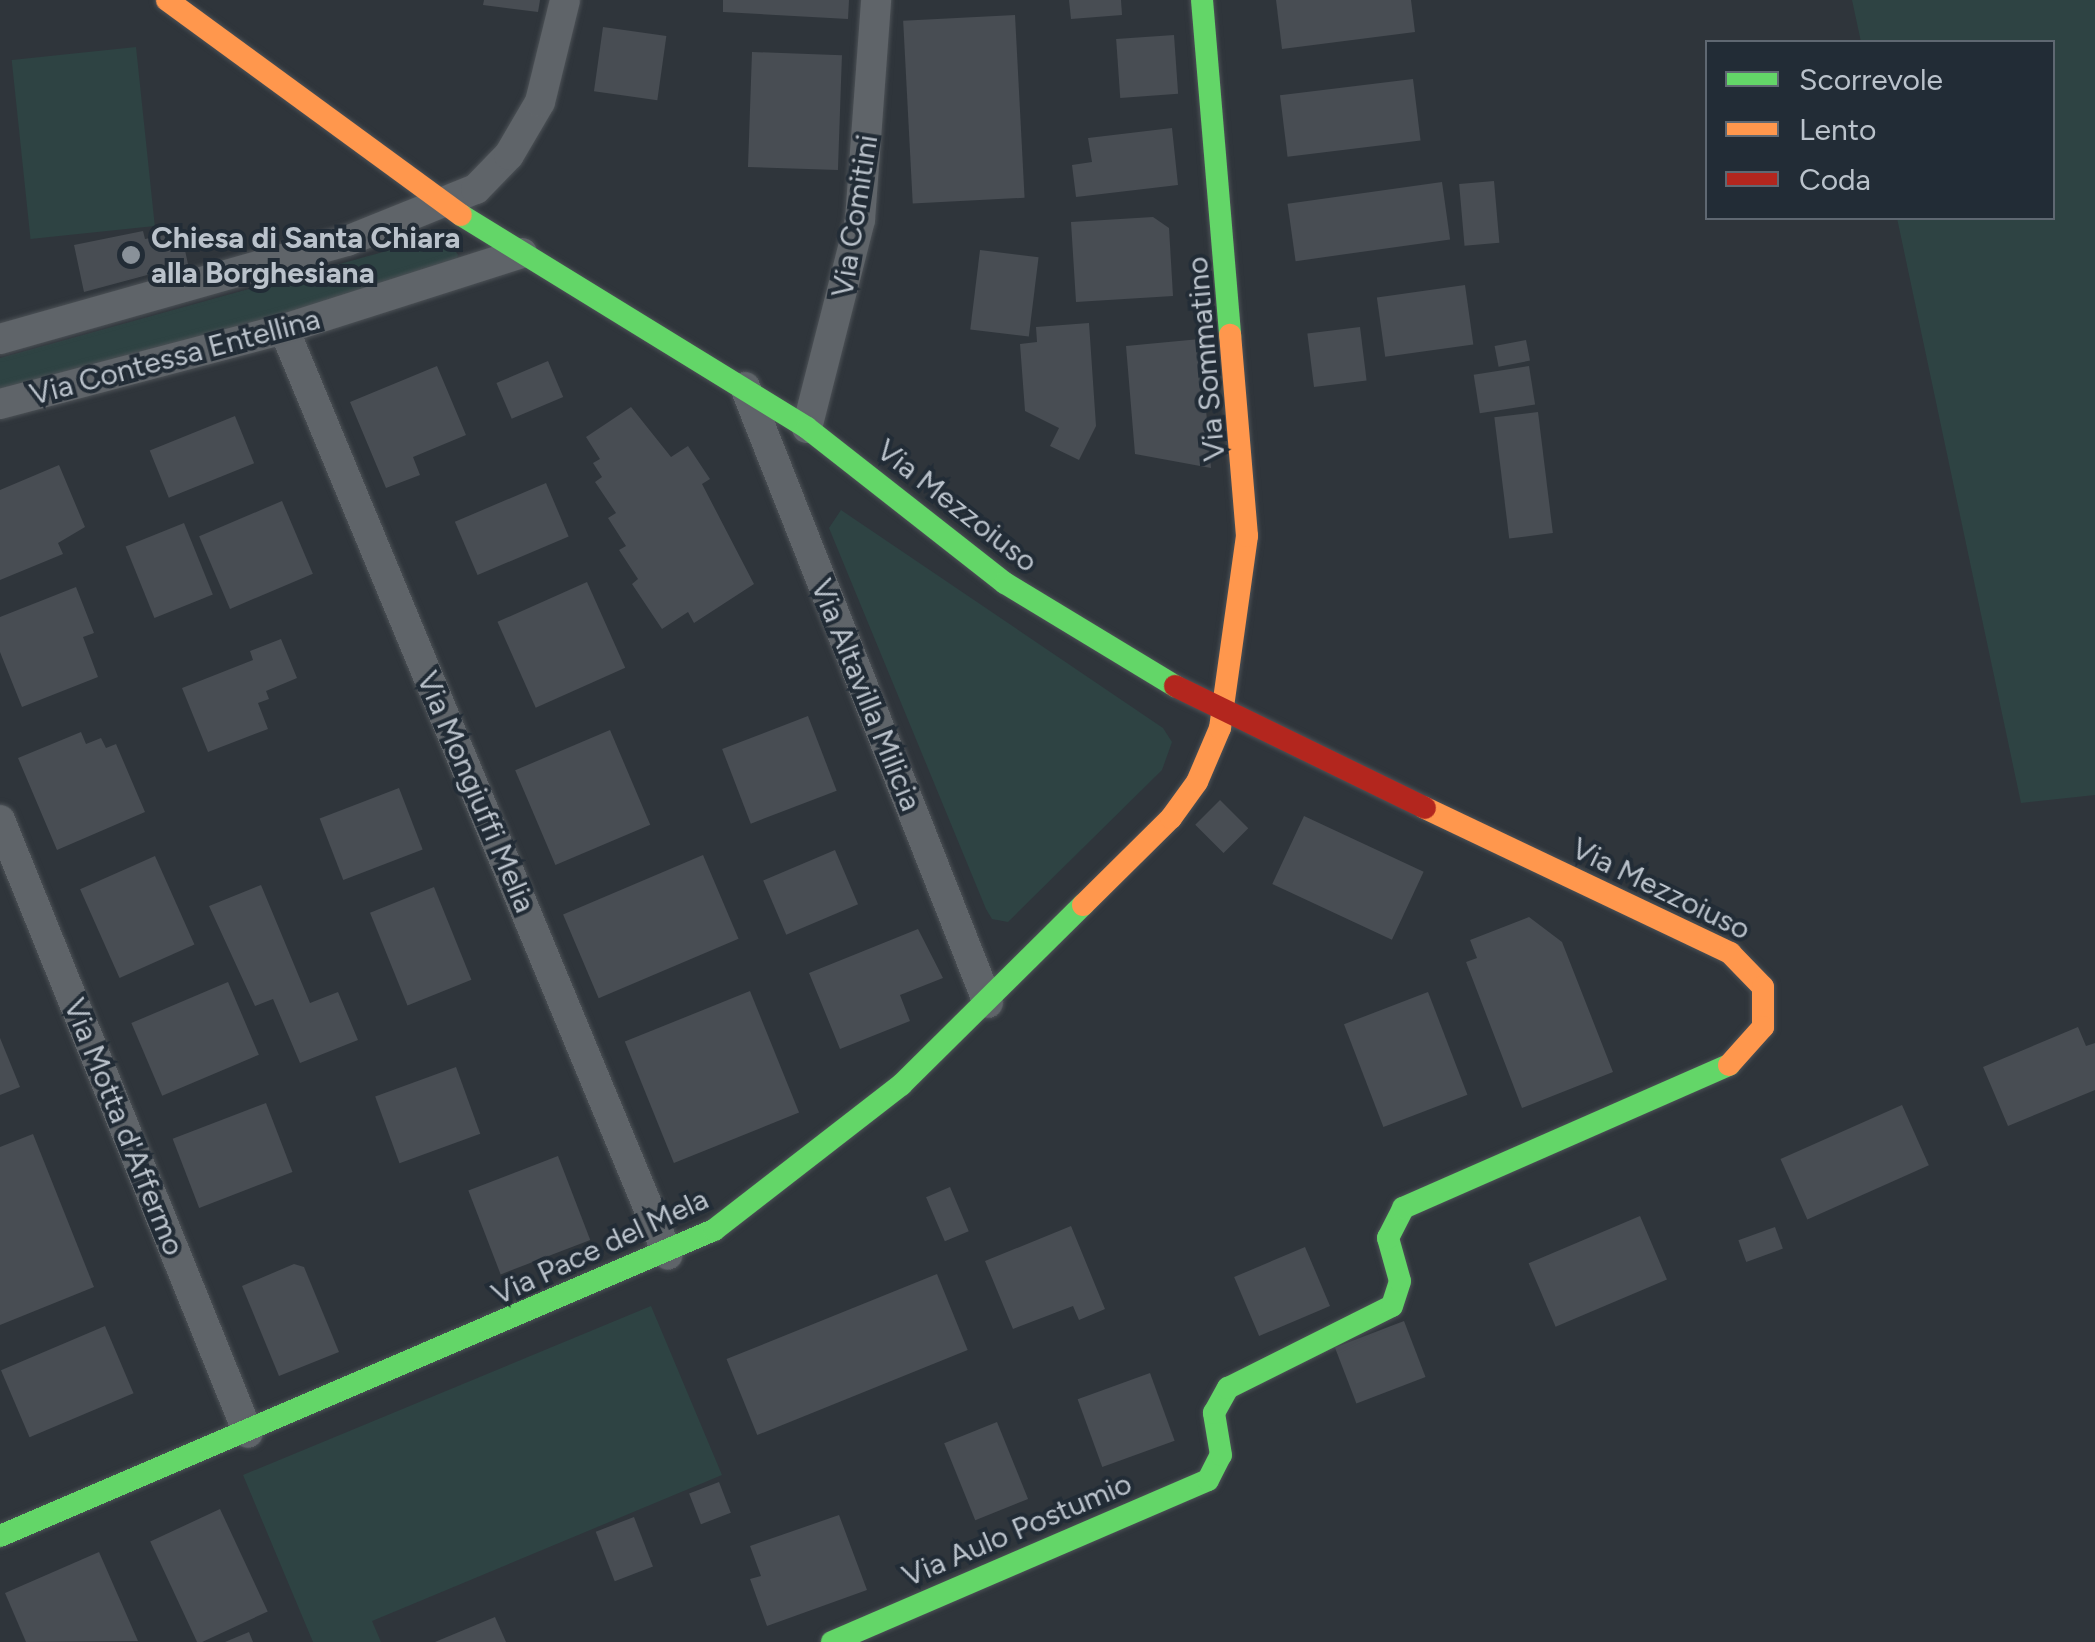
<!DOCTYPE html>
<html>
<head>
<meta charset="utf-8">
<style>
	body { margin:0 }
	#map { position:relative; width:2095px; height:1642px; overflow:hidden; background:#2f353b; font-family:Figtree,sans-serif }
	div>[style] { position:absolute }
	.green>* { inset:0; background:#2e4343; transform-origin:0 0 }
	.building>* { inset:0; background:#484d53; transform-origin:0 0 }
	.roads { filter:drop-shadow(0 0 2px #4c5156) drop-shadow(0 0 2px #4c5156) }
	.street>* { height:30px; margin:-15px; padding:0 15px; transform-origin:15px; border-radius:15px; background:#5f6469 }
	.fast>* { height:22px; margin:-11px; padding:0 11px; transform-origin:11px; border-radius:11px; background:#63d668 }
	.slow>* { height:22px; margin:-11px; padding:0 11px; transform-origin:11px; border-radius:11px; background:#ff974d }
	.jam>* { height:22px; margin:-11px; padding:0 11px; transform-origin:11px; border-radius:11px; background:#b3261e }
	.dots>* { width:28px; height:28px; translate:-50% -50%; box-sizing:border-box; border:5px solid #222c36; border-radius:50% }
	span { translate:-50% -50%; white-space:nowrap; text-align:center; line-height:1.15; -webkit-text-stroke:8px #222c36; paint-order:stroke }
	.street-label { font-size:30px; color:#bac2cb }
	.poi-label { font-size:30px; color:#bac2cb; font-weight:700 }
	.left { translate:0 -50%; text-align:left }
	.legend { position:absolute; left:1705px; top:40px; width:350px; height:180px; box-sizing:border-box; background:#222c36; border:2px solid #5f6872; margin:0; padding:12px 18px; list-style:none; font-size:30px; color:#bac2cb }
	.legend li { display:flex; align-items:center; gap:20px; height:50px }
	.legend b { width:50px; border:2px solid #5f6872 }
</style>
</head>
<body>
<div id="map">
	<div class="green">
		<div style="clip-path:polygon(1852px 0,2095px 0,2095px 795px,2021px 803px,1897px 218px,2052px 218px,2052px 42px,1861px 42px)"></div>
		<div style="left:136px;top:47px;width:180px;height:125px;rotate:84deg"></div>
		<div style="clip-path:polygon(437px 237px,448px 238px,458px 255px,456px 262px,424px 275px,0 391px,0 358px)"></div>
		<div style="clip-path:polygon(841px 510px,1163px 728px,1172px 742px,1162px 770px,1008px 922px,992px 919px,986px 909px,829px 528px)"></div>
		<div style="clip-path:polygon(651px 1306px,722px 1475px,372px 1621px,381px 1642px,313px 1642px,243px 1475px)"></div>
	</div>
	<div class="building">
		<div style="clip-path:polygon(484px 0,540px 0,538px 12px,483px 5px)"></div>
		<div style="clip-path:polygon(723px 0,849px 0,848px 19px,723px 12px)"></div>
		<div style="clip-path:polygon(1069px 0,1121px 0,1122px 15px,1071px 19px)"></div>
		<div style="clip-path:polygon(1276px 0,1411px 0,1415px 32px,1282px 49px)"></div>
		<div style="left:1015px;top:15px;width:183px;height:112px;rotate:87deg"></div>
		<div style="left:603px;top:27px;width:64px;height:65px;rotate:8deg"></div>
		<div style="left:1174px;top:35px;width:59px;height:58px;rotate:86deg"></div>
		<div style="left:752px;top:52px;width:90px;height:115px;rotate:2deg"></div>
		<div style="left:1413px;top:79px;width:62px;height:134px;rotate:83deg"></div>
		<div style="clip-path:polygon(1172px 128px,1178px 185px,1076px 197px,1072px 165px,1092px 162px,1088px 138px)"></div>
		<div style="left:1494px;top:181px;width:62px;height:35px;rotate:85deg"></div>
		<div style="left:1442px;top:182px;width:58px;height:156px;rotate:82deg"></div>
		<div style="clip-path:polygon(1153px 217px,1169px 228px,1173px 296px,1076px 302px,1071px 222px)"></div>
		<div style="clip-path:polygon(143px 231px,145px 239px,181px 232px,188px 264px,84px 292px,74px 245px)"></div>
		<div style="left:980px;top:250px;width:59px;height:80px;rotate:7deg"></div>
		<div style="left:1465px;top:285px;width:60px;height:89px;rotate:82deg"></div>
		<div style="clip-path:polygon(1089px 323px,1096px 426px,1079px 460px,1050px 446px,1059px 428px,1025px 411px,1020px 344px,1037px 342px,1036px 327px)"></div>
		<div style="left:1360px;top:327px;width:54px;height:53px;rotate:83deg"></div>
		<div style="clip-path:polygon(1200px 339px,1211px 468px,1135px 454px,1126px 346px)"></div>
		<div style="left:1526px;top:340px;width:21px;height:32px;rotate:79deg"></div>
		<div style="left:548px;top:361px;width:39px;height:56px;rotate:67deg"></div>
		<div style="clip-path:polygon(437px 366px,466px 435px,413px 457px,420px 475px,386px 488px,350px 402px)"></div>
		<div style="left:1529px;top:366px;width:39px;height:56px;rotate:81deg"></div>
		<div style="clip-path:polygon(631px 407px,671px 457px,688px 446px,710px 479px,702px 484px,754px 584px,694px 623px,688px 612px,662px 629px,632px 584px,638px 579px,619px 550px,626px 546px,608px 518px,616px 513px,595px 482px,602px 477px,593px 463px,600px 459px,586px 437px)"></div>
		<div style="left:1538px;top:412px;width:122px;height:44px;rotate:83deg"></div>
		<div style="left:235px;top:416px;width:51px;height:92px;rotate:68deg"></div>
		<div style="clip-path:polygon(59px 465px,85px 527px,58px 543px,63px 554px,0 580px,0 490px)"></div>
		<div style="left:546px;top:483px;width:58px;height:99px;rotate:67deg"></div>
		<div style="left:282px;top:501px;width:79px;height:90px;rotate:67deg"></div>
		<div style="left:184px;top:523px;width:77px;height:63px;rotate:68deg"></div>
		<div style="left:587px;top:582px;width:94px;height:98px;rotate:66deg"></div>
		<div style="clip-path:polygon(76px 587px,94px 633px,83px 637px,98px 677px,22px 707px,0 652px,0 617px)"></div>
		<div style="clip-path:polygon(281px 639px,297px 678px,266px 691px,269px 699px,258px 703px,268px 729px,208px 752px,182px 688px,253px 660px,250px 651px)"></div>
		<div style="left:808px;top:716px;width:80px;height:92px;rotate:69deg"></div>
		<div style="left:610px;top:730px;width:103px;height:103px;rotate:67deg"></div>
		<div style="clip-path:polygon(81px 732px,86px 744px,101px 738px,106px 748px,116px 744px,145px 812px,57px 850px,18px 758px)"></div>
		<div style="left:399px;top:788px;width:66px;height:85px;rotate:69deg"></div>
		<div style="left:1220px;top:800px;width:40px;height:35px;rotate:45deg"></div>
		<div style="left:1304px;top:816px;width:132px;height:75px;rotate:25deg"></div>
		<div style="left:835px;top:850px;width:59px;height:78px;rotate:67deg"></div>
		<div style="left:703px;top:855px;width:91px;height:152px;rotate:67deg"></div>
		<div style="left:155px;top:856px;width:97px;height:82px;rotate:66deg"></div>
		<div style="clip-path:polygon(261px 885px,310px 1003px,338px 992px,358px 1040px,300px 1063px,273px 999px,255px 1006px,209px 906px)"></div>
		<div style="left:434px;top:887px;width:100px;height:69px;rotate:68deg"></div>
		<div style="clip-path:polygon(1529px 917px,1562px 942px,1613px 1072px,1522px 1108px,1466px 962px,1477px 958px,1470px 940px)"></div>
		<div style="clip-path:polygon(918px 929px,943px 978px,900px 995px,910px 1021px,840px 1049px,809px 973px)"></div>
		<div style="left:228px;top:982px;width:79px;height:105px;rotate:67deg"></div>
		<div style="left:750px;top:991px;width:131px;height:135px;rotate:68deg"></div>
		<div style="left:1428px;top:992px;width:110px;height:90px;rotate:69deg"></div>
		<div style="clip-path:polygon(2078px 1027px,2086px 1046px,2095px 1043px,2095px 1090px,2008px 1126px,1983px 1067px)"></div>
		<div style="clip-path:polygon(0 1038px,20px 1087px,0 1095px)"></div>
		<div style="left:456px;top:1067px;width:71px;height:86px;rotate:70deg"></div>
		<div style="left:266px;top:1103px;width:74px;height:100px;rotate:69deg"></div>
		<div style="left:1902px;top:1105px;width:66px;height:133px;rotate:66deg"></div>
		<div style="clip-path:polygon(33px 1134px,94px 1287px,0 1325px,0 1147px)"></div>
		<div style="left:558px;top:1156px;width:90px;height:96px;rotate:69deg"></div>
		<div style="left:950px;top:1187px;width:48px;height:26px;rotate:67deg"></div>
		<div style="left:1640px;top:1216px;width:69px;height:121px;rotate:67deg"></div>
		<div style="clip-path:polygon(1071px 1226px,1105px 1309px,1079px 1320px,1073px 1306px,1013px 1329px,985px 1261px)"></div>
		<div style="left:1775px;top:1227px;width:23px;height:39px;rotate:70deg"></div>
		<div style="left:1305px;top:1247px;width:64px;height:77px;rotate:67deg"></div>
		<div style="clip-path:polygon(294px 1264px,304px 1267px,339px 1352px,279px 1376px,242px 1286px)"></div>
		<div style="left:937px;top:1274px;width:82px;height:227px;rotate:68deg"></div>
		<div style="left:1404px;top:1321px;width:60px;height:74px;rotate:69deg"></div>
		<div style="left:105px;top:1326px;width:73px;height:113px;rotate:67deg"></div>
		<div style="left:1150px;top:1373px;width:72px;height:77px;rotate:70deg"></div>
		<div style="left:997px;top:1422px;width:83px;height:57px;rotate:68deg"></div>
		<div style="left:719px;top:1482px;width:33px;height:32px;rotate:69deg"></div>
		<div style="left:220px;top:1509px;width:113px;height:77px;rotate:65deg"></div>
		<div style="clip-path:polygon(839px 1515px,867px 1590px,767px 1626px,750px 1579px,761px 1576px,750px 1546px)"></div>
		<div style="left:634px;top:1517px;width:53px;height:41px;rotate:69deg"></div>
		<div style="clip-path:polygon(99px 1552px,138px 1641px,26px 1642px,5px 1593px)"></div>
		<div style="clip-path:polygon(495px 1617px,506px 1642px,435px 1642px)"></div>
		<div style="clip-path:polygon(249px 1632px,253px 1642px,225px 1642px)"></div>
	</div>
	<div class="roads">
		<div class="street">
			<div style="left:284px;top:329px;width:1002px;rotate:67.48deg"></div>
			<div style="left:0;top:339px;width:361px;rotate:-15.8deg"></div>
			<div style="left:347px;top:241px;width:139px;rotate:-22deg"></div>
			<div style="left:476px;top:189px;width:47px;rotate:-45.9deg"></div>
			<div style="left:509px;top:155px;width:61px;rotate:-59.7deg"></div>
			<div style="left:540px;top:102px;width:105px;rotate:-76.2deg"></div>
			<div style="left:745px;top:387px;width:662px;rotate:68.47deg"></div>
			<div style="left:0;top:404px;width:294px;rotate:-14.8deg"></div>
			<div style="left:284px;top:329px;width:250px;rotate:-17.7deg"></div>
			<div style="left:807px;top:428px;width:215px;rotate:-75.7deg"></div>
			<div style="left:860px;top:220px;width:221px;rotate:-85.8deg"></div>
			<div style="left:0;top:820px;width:661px;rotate:67.97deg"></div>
		</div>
		<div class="fast">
			<div style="left:1202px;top:0;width:336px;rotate:85.2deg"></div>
			<div style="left:461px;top:215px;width:406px;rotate:31.6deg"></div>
			<div style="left:807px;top:428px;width:251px;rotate:38.1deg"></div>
			<div style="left:1005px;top:583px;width:199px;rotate:31.2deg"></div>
			<div style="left:0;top:1536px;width:777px;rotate:-23.2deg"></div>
			<div style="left:714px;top:1230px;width:237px;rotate:-37.8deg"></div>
			<div style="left:901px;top:1085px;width:256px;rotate:-44.7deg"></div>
			<div style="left:832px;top:1642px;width:409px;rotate:-23.3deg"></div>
			<div style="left:1208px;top:1480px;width:28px;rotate:-63deg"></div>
			<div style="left:1221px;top:1455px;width:43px;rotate:-99.5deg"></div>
			<div style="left:1214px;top:1413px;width:29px;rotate:-61deg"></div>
			<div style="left:1228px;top:1388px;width:183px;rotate:-26.6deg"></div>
			<div style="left:1392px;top:1306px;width:26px;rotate:-72deg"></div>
			<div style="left:1400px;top:1281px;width:45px;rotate:-105.6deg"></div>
			<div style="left:1388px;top:1238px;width:34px;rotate:-63deg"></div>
			<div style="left:1403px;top:1208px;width:356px;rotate:-23.7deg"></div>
		</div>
		<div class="slow">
			<div style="left:167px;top:0;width:364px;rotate:36.2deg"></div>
			<div style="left:1425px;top:808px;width:338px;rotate:25.4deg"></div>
			<div style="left:1730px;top:953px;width:47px;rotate:45.9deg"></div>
			<div style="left:1763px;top:987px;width:40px;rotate:90deg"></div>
			<div style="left:1763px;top:1027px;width:51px;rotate:131.8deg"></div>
			<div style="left:1083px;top:905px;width:124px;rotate:-44.7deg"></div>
			<div style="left:1171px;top:818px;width:44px;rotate:-54.2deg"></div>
			<div style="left:1197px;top:782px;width:59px;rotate:-66.9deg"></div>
			<div style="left:1220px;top:728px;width:194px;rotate:-82deg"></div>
			<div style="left:1247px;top:536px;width:202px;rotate:-94.8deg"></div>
		</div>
		<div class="jam">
			<div style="left:1175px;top:686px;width:278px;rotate:26deg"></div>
		</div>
	</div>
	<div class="dots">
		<div style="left:131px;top:255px;background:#899199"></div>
	</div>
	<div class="street-label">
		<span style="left:855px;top:216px;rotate:-81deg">Via Comitini</span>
		<span style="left:175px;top:357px;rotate:-15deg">Via Contessa Entellina</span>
		<span style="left:1206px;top:359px;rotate:-95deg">Via Sommatino</span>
		<span style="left:957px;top:506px;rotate:38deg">Via Mezzoiuso</span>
		<span style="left:866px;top:695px;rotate:68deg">Via Altavilla Milicia</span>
		<span style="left:476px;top:792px;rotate:67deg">Via Mongiuffi Melia</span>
		<span style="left:1661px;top:889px;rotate:26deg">Via Mezzoiuso</span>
		<span style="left:124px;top:1127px;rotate:68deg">Via Motta d'Affermo</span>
		<span style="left:600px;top:1247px;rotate:-25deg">Via Pace del Mela</span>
		<span style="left:1017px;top:1530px;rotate:-23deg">Via Aulo Postumio</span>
	</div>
	<div class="poi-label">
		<span class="left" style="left:151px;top:255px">Chiesa di Santa Chiara<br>alla Borghesiana</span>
	</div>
	<ul class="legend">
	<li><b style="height:12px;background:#63d668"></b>Scorrevole</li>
	<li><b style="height:12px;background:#ff974d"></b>Lento</li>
	<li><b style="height:12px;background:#b3261e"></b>Coda</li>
	</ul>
</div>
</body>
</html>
